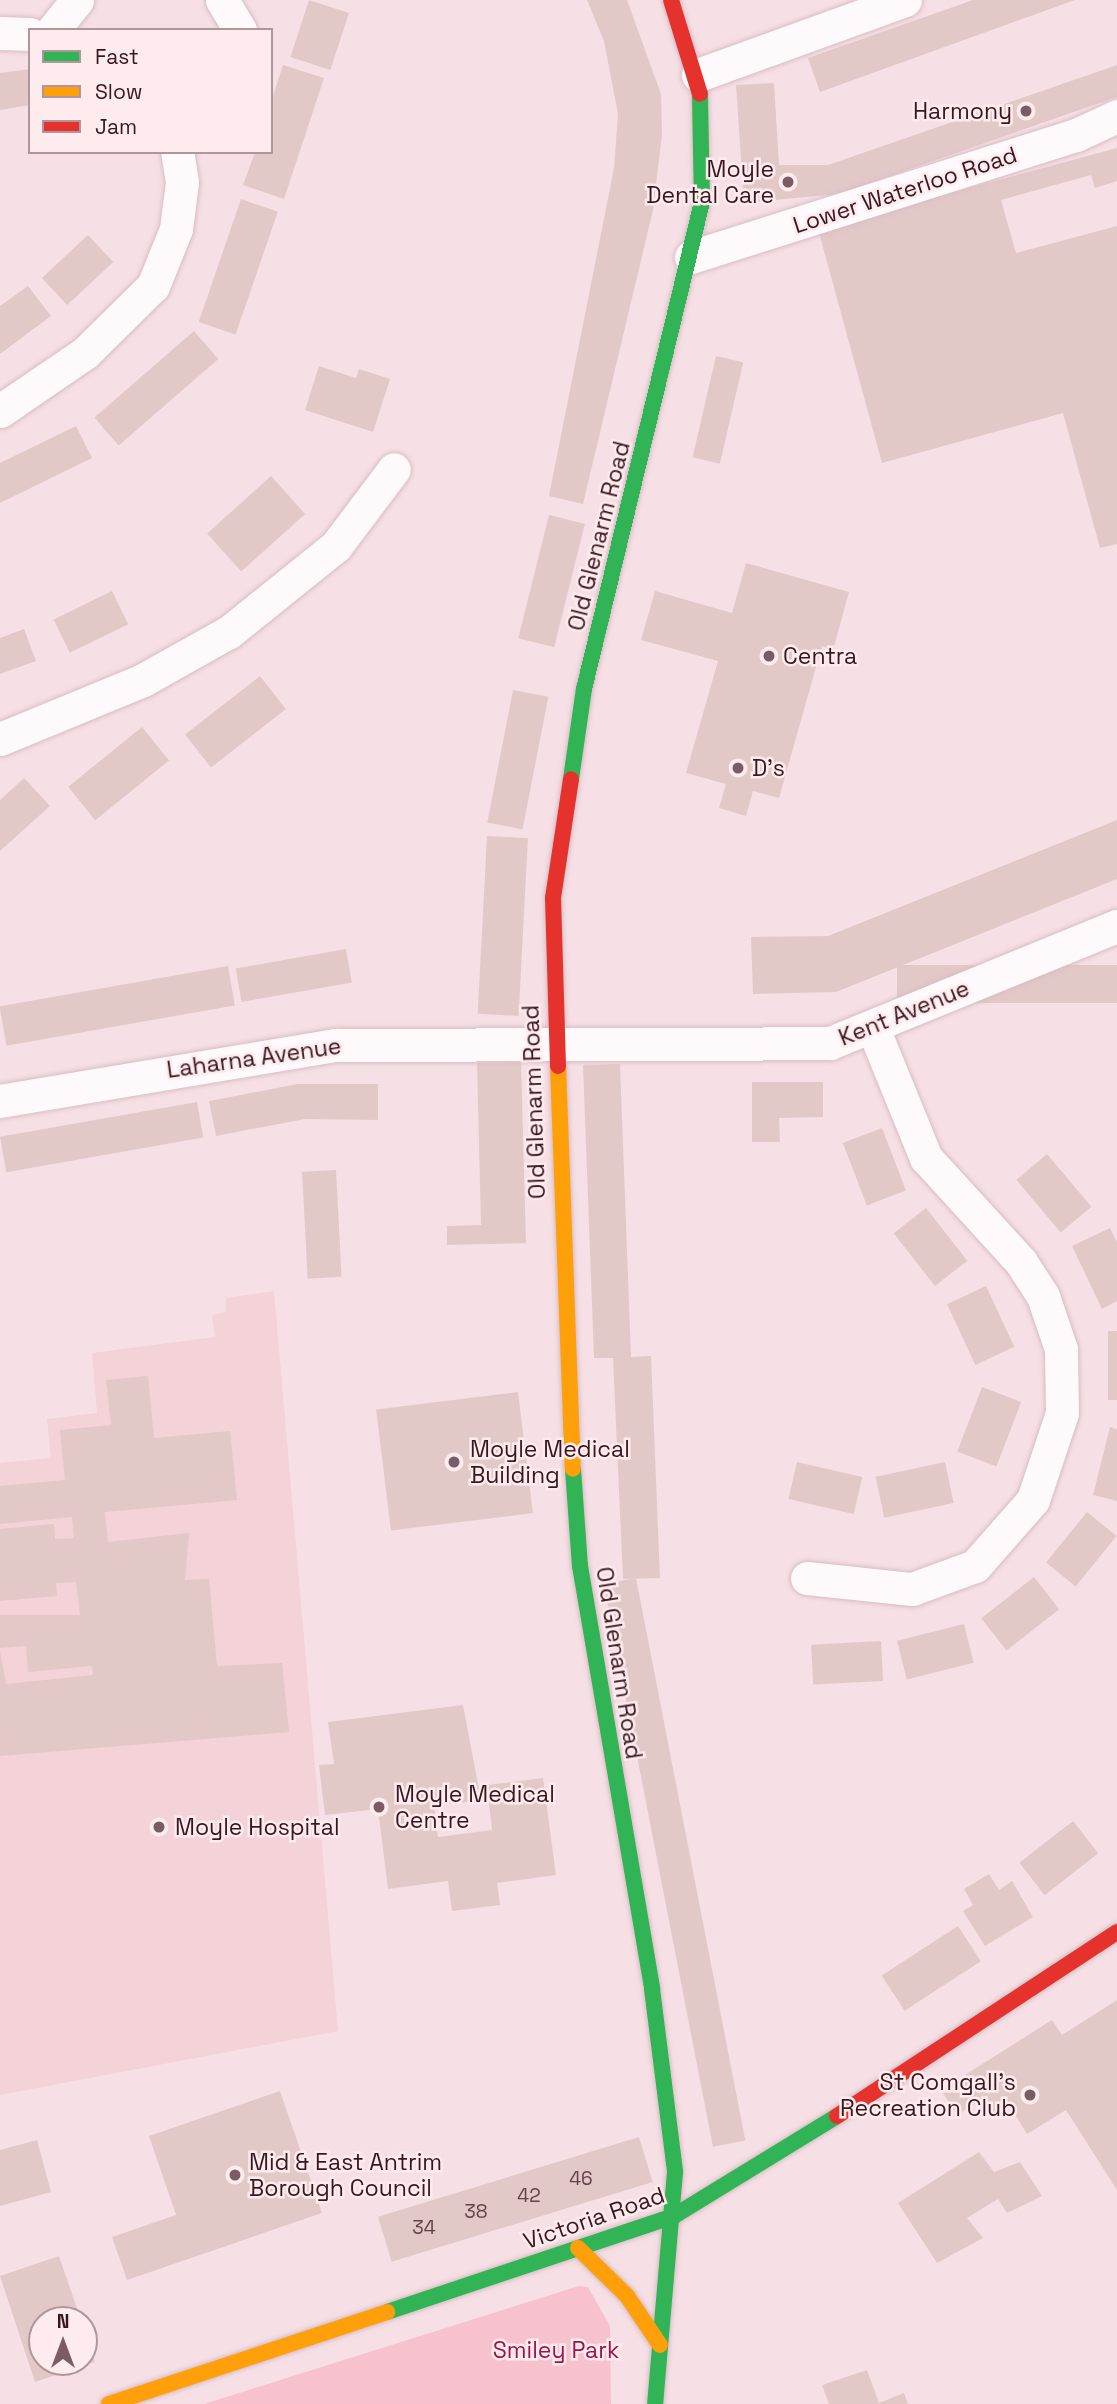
<!DOCTYPE html>
<html>
<head>
<meta charset="utf-8">
<style>
	body { margin:0 }
	#map { position:relative; width:1117px; height:2404px; overflow:hidden; background:#f6e0e5; font-family:"Space Grotesk",sans-serif }
	div>[style] { position:absolute }
	.built>* { inset:0; background:#f3d2d8 }
	.green>* { inset:0; background:#f7c2cd }
	.building>* { inset:0; background:#e3c8c8; transform-origin:0 0 }
	.roads { filter:drop-shadow(0 0 2px #d7bdc3) drop-shadow(0 0 2px #d7bdc3) }
	.street>* { height:33px; margin:-16.5px; padding:0 16.5px; transform-origin:16.5px; border-radius:16.5px; background:#fefafb }
	.fast>* { height:16px; margin:-8px; padding:0 8px; transform-origin:8px; border-radius:8px; background:#30b455 }
	.slow>* { height:16px; margin:-8px; padding:0 8px; transform-origin:8px; border-radius:8px; background:#ff9f0a }
	.jam>* { height:16px; margin:-8px; padding:0 8px; transform-origin:8px; border-radius:8px; background:#e5322d }
	.dots>* { width:19px; height:19px; translate:-50% -50%; box-sizing:border-box; border:4px solid #feebee; border-radius:50% }
	span { translate:-50% -50%; white-space:nowrap; text-align:center; line-height:1.15; -webkit-text-stroke:5px #feebee; paint-order:stroke }
	.number-label { font-size:19px; color:#634349 }
	.number-label span { -webkit-text-stroke-width:0 }
	.poi-label { font-size:23px; color:#38171f }
	.right { translate:-100% -50%; text-align:right }
	.left { translate:0 -50%; text-align:left }
	.street-label { font-size:23px; color:#38171f }
	.park-label { font-size:23px; color:#9e1348 }
	.legend { position:absolute; left:28px; top:28px; width:245px; height:126px; box-sizing:border-box; background:#feebee; border:2px solid #af969b; margin:0; padding:9px 12px; list-style:none; font-size:21px; color:#38171f }
	.legend li { display:flex; align-items:center; gap:14px; height:35px }
	.legend b { width:35px; border:2px solid #af969b }
	.north { position:absolute; left:28px; top:2306px; width:70px; height:70px; box-sizing:border-box; background:#feebee; border:2px solid #af969b; border-radius:50%; rotate:0deg; font-size:19px; font-weight:700; line-height:28px; text-align:center; color:#38171f }
	.north::after { content:''; display:block; margin:auto; width:24px; height:32px; background:#7a5d64; clip-path:polygon(50% 0,100% 100%,50% 72%,0 100%) }
</style>
</head>
<body>
<div id="map">
	<div class="built">
		<div style="clip-path:polygon(274px 1291px,338px 2031px,0 2095px,0 1463px,51px 1458px,47px 1419px,97px 1413px,92px 1353px,215px 1337px,212px 1315px,226px 1312px,226px 1298px)"></div>
	</div>
	<div class="green">
		<div style="clip-path:polygon(579px 2286px,588px 2287px,610px 2326px,611px 2404px,204px 2404px)"></div>
	</div>
	<div class="building">
		<div style="left:309px;top:0;width:42px;height:60px;rotate:18deg"></div>
		<div style="clip-path:polygon(587px 0,627px 0,661px 94px,662px 134px,653px 210px,583px 504px,549px 496px,614px 168px,618px 114px,604px 41px)"></div>
		<div style="clip-path:polygon(973px 0,1075px 0,820px 92px,808px 58px)"></div>
		<div style="clip-path:polygon(283px 65px,324px 78px,284px 199px,243px 185px,255px 152px,271px 152px,271px 102px)"></div>
		<div style="clip-path:polygon(1117px 65px,1117px 97px,838px 194px,744px 203px,736px 85px,774px 83px,779px 165px,828px 165px)"></div>
		<div style="clip-path:polygon(30px 69px,30px 105px,0 110px,0 73px)"></div>
		<div style="clip-path:polygon(1117px 148px,1117px 181px,1095px 188px,1091px 175px,1001px 200px,1016px 253px,1117px 226px,1117px 544px,1100px 548px,1063px 413px,882px 463px,818px 229px)"></div>
		<div style="left:241px;top:199px;width:39px;height:130px;rotate:19deg"></div>
		<div style="left:88px;top:235px;width:37px;height:63px;rotate:47deg"></div>
		<div style="clip-path:polygon(28px 286px,51px 316px,0 354px,0 306px)"></div>
		<div style="left:194px;top:331px;width:37px;height:132px;rotate:49deg"></div>
		<div style="left:716px;top:356px;width:28px;height:104px;rotate:13deg"></div>
		<div style="clip-path:polygon(319px 366px,356px 378px,359px 369px,390px 379px,373px 432px,305px 410px)"></div>
		<div style="clip-path:polygon(76px 426px,92px 458px,0 503px,0 463px)"></div>
		<div style="left:271px;top:476px;width:51px;height:86px;rotate:48deg"></div>
		<div style="left:549px;top:515px;width:37px;height:127px;rotate:14deg"></div>
		<div style="clip-path:polygon(746px 563px,849px 592px,833px 650px,822px 646px,779px 798px,753px 791px,746px 816px,719px 808px,726px 784px,686px 773px,718px 661px,641px 640px,655px 591px,732px 613px)"></div>
		<div style="left:112px;top:591px;width:37px;height:65px;rotate:64deg"></div>
		<div style="clip-path:polygon(24px 629px,36px 661px,0 674px,0 638px)"></div>
		<div style="left:260px;top:676px;width:42px;height:95px;rotate:52deg"></div>
		<div style="left:513px;top:690px;width:36px;height:135px;rotate:11deg"></div>
		<div style="left:142px;top:727px;width:43px;height:95px;rotate:51deg"></div>
		<div style="clip-path:polygon(24px 778px,50px 806px,0 851px,0 800px)"></div>
		<div style="clip-path:polygon(1117px 820px,1117px 879px,836px 992px,753px 994px,751px 937px,828px 936px)"></div>
		<div style="left:487px;top:836px;width:41px;height:178px;rotate:3deg"></div>
		<div style="left:346px;top:949px;width:34px;height:112px;rotate:80deg"></div>
		<div style="left:1117px;top:965px;width:38px;height:220px;rotate:90deg"></div>
		<div style="left:228px;top:966px;width:40px;height:232px;rotate:80deg"></div>
		<div style="clip-path:polygon(521px 1062px,526px 1243px,447px 1245px,447px 1226px,481px 1225px,477px 1063px)"></div>
		<div style="clip-path:polygon(620px 1064px,631px 1357px,651px 1356px,660px 1578px,623px 1579px,613px 1358px,594px 1358px,583px 1065px)"></div>
		<div style="clip-path:polygon(752px 1082px,823px 1082px,823px 1117px,779px 1118px,780px 1142px,752px 1142px)"></div>
		<div style="clip-path:polygon(298px 1084px,378px 1084px,378px 1120px,305px 1119px,216px 1136px,209px 1101px)"></div>
		<div style="left:197px;top:1102px;width:36px;height:200px;rotate:80deg"></div>
		<div style="left:882px;top:1128px;width:67px;height:42px;rotate:69deg"></div>
		<div style="left:1047px;top:1154px;width:69px;height:40px;rotate:50deg"></div>
		<div style="left:336px;top:1170px;width:107px;height:34px;rotate:87deg"></div>
		<div style="left:926px;top:1208px;width:67px;height:41px;rotate:52deg"></div>
		<div style="clip-path:polygon(1110px 1228px,1117px 1242px,1117px 1301px,1102px 1309px,1072px 1246px)"></div>
		<div style="left:986px;top:1286px;width:67px;height:43px;rotate:65deg"></div>
		<div style="left:1108px;top:1331px;width:9px;height:69px"></div>
		<div style="clip-path:polygon(148px 1376px,154px 1438px,230px 1431px,237px 1500px,105px 1512px,108px 1542px,189px 1533px,185px 1580px,209px 1579px,217px 1666px,282px 1663px,289px 1732px,0 1756px,0 1651px,6px 1684px,93px 1675px,92px 1666px,28px 1672px,26px 1646px,0 1648px,0 1615px,80px 1615px,76px 1582px,56px 1583px,57px 1596px,0 1601px,0 1529px,54px 1524px,55px 1539px,74px 1538px,72px 1517px,0 1524px,0 1486px,65px 1480px,60px 1430px,111px 1425px,106px 1380px)"></div>
		<div style="left:982px;top:1387px;width:42px;height:69px;rotate:21deg"></div>
		<div style="left:518px;top:1392px;width:122px;height:143px;rotate:83deg"></div>
		<div style="clip-path:polygon(1110px 1427px,1117px 1429px,1117px 1501px,1093px 1495px)"></div>
		<div style="left:797px;top:1462px;width:67px;height:38px;rotate:13deg"></div>
		<div style="left:945px;top:1462px;width:42px;height:71px;rotate:78deg"></div>
		<div style="left:1087px;top:1512px;width:38px;height:65px;rotate:39deg"></div>
		<div style="left:1034px;top:1577px;width:41px;height:67px;rotate:52deg"></div>
		<div style="left:636px;top:1578px;width:573px;height:33px;rotate:79deg"></div>
		<div style="left:964px;top:1624px;width:40px;height:69px;rotate:76deg"></div>
		<div style="left:881px;top:1641px;width:40px;height:70px;rotate:87deg"></div>
		<div style="clip-path:polygon(463px 1705px,481px 1800px,434px 1806px,438px 1837px,492px 1830px,487px 1785px,543px 1778px,556px 1875px,497px 1883px,500px 1905px,452px 1911px,448px 1881px,388px 1889px,378px 1809px,325px 1815px,319px 1765px,334px 1764px,328px 1722px)"></div>
		<div style="left:1073px;top:1821px;width:41px;height:68px;rotate:52deg"></div>
		<div style="clip-path:polygon(989px 1874px,999px 1890px,1012px 1881px,1033px 1917px,985px 1946px,963px 1911px,973px 1905px,964px 1889px)"></div>
		<div style="left:958px;top:1926px;width:42px;height:91px;rotate:57deg"></div>
		<div style="clip-path:polygon(1117px 2000px,1117px 2190px,1066px 2110px,1027px 2134px,1009px 2105px,992px 2116px,981px 2100px,957px 2115px,941px 2090px,1052px 2020px,1062px 2035px)"></div>
		<div style="clip-path:polygon(280px 2091px,322px 2213px,127px 2280px,112px 2237px,176px 2215px,149px 2136px)"></div>
		<div style="left:639px;top:2137px;width:47px;height:273px;rotate:73deg"></div>
		<div style="clip-path:polygon(37px 2140px,51px 2192px,0 2206px,0 2150px)"></div>
		<div style="clip-path:polygon(979px 2152px,994px 2172px,1020px 2162px,1042px 2196px,1007px 2213px,998px 2199px,967px 2218px,983px 2238px,937px 2263px,898px 2203px)"></div>
		<div style="clip-path:polygon(59px 2256px,81px 2320px,42px 2320px,42px 2362px,84px 2362px,84px 2330px,95px 2362px,35px 2382px,0 2276px)"></div>
		<div style="clip-path:polygon(867px 2370px,879px 2403px,904px 2393px,908px 2404px,829px 2404px,822px 2385px)"></div>
	</div>
	<div class="roads">
		<div class="street">
			<div style="left:222px;top:0;width:35px;rotate:59deg"></div>
			<div style="left:53px;top:30px;width:38px;rotate:-51deg"></div>
			<div style="left:0;top:33px;width:30px;rotate:2deg"></div>
			<div style="left:698px;top:75px;width:220px;rotate:-19.9deg"></div>
			<div style="left:691px;top:257px;width:404px;rotate:-17.6deg"></div>
			<div style="left:1076px;top:135px;width:45px;rotate:-24.9deg"></div>
			<div style="left:0;top:411px;width:103px;rotate:-34.3deg"></div>
			<div style="left:85px;top:353px;width:95px;rotate:-44.6deg"></div>
			<div style="left:153px;top:286px;width:61px;rotate:-68deg"></div>
			<div style="left:176px;top:229px;width:47px;rotate:-82.7deg"></div>
			<div style="left:182px;top:182px;width:30px;rotate:-99deg"></div>
			<div style="left:0;top:739px;width:155px;rotate:-22.4deg"></div>
			<div style="left:143px;top:680px;width:98px;rotate:-29.2deg"></div>
			<div style="left:229px;top:632px;width:137px;rotate:-38.8deg"></div>
			<div style="left:336px;top:546px;width:96px;rotate:-53deg"></div>
			<div style="left:0;top:1101px;width:340px;rotate:-9.5deg"></div>
			<div style="left:335px;top:1045px;width:495px;rotate:-0.2deg"></div>
			<div style="left:830px;top:1043px;width:310px;rotate:-22.2deg"></div>
			<div style="left:807px;top:1578px;width:106px;rotate:6deg"></div>
			<div style="left:912px;top:1589px;width:67px;rotate:-20.1deg"></div>
			<div style="left:975px;top:1566px;width:88px;rotate:-48.7deg"></div>
			<div style="left:1033px;top:1500px;width:92px;rotate:-71.6deg"></div>
			<div style="left:1062px;top:1413px;width:64px;rotate:-90.9deg"></div>
			<div style="left:1061px;top:1349px;width:56px;rotate:-108.8deg"></div>
			<div style="left:1043px;top:1296px;width:40px;rotate:-122.9deg"></div>
			<div style="left:1021px;top:1262px;width:141px;rotate:-132.4deg"></div>
			<div style="left:926px;top:1158px;width:140px;rotate:-112.2deg"></div>
		</div>
		<div class="fast">
			<div style="left:571px;top:779px;width:91px;rotate:-81.8deg"></div>
			<div style="left:584px;top:689px;width:501px;rotate:-76.38deg"></div>
			<div style="left:702px;top:202px;width:108px;rotate:-91.1deg"></div>
			<div style="left:573px;top:1469px;width:97px;rotate:85.9deg"></div>
			<div style="left:580px;top:1566px;width:429px;rotate:80.3deg"></div>
			<div style="left:652px;top:1989px;width:184px;rotate:82.8deg"></div>
			<div style="left:675px;top:2172px;width:233px;rotate:94.9deg"></div>
			<div style="left:387px;top:2312px;width:303px;rotate:-18.5deg"></div>
			<div style="left:674px;top:2216px;width:191px;rotate:-31.5deg"></div>
		</div>
		<div class="slow">
			<div style="left:558px;top:1066px;width:403px;rotate:87.9deg"></div>
			<div style="left:578px;top:2248px;width:69px;rotate:44.4deg"></div>
			<div style="left:627px;top:2296px;width:59px;rotate:56deg"></div>
			<div style="left:109px;top:2404px;width:293px;rotate:-18.3deg"></div>
		</div>
		<div class="jam">
			<div style="left:671px;top:0;width:98px;rotate:72.9deg"></div>
			<div style="left:558px;top:1066px;width:168px;rotate:-91.7deg"></div>
			<div style="left:553px;top:898px;width:120px;rotate:-81.4deg"></div>
			<div style="left:837px;top:2116px;width:335px;rotate:-33.3deg"></div>
		</div>
	</div>
	<div class="dots">
		<div style="left:1026px;top:111px;background:#7a5d64"></div>
		<div style="left:788px;top:182px;background:#7a5d64"></div>
		<div style="left:769px;top:656px;background:#7a5d64"></div>
		<div style="left:738px;top:768px;background:#7a5d64"></div>
		<div style="left:454px;top:1462px;background:#7a5d64"></div>
		<div style="left:379px;top:1807px;background:#7a5d64"></div>
		<div style="left:159px;top:1827px;background:#7a5d64"></div>
		<div style="left:1030px;top:2095px;background:#7a5d64"></div>
		<div style="left:235px;top:2175px;background:#7a5d64"></div>
	</div>
	<div class="number-label">
		<span style="left:581px;top:2179px">46</span>
		<span style="left:529px;top:2196px">42</span>
		<span style="left:476px;top:2212px">38</span>
		<span style="left:424px;top:2228px">34</span>
	</div>
	<div class="poi-label">
		<span class="right" style="left:1012px;top:111px">Harmony</span>
		<span class="right" style="left:774px;top:182px">Moyle<br>Dental Care</span>
		<span class="left" style="left:783px;top:656px">Centra</span>
		<span class="left" style="left:752px;top:768px">D's</span>
		<span class="left" style="left:470px;top:1462px">Moyle Medical<br>Building</span>
		<span class="left" style="left:395px;top:1807px">Moyle Medical<br>Centre</span>
		<span class="left" style="left:175px;top:1827px">Moyle Hospital</span>
		<span class="right" style="left:1016px;top:2095px">St Comgall's<br>Recreation Club</span>
		<span class="left" style="left:249px;top:2175px">Mid &amp; East Antrim<br>Borough Council</span>
	</div>
	<div class="street-label">
		<span style="left:905px;top:190px;rotate:-18deg">Lower Waterloo Road</span>
		<span style="left:599px;top:536px;rotate:-76deg">Old Glenarm Road</span>
		<span style="left:904px;top:1013px;rotate:-22deg">Kent Avenue</span>
		<span style="left:254px;top:1058px;rotate:-8deg">Laharna Avenue</span>
		<span style="left:534px;top:1102px;rotate:-92deg">Old Glenarm Road</span>
		<span style="left:619px;top:1663px;rotate:81deg">Old Glenarm Road</span>
		<span style="left:594px;top:2218px;rotate:-19deg">Victoria Road</span>
	</div>
	<div class="park-label">
		<span style="left:556px;top:2350px">Smiley Park</span>
	</div>
	<ul class="legend">
	<li><b style="height:9px;background:#30b455"></b>Fast</li>
	<li><b style="height:9px;background:#ff9f0a"></b>Slow</li>
	<li><b style="height:9px;background:#e5322d"></b>Jam</li>
	</ul>
	<div class="north">N</div>
</div>
</body>
</html>
